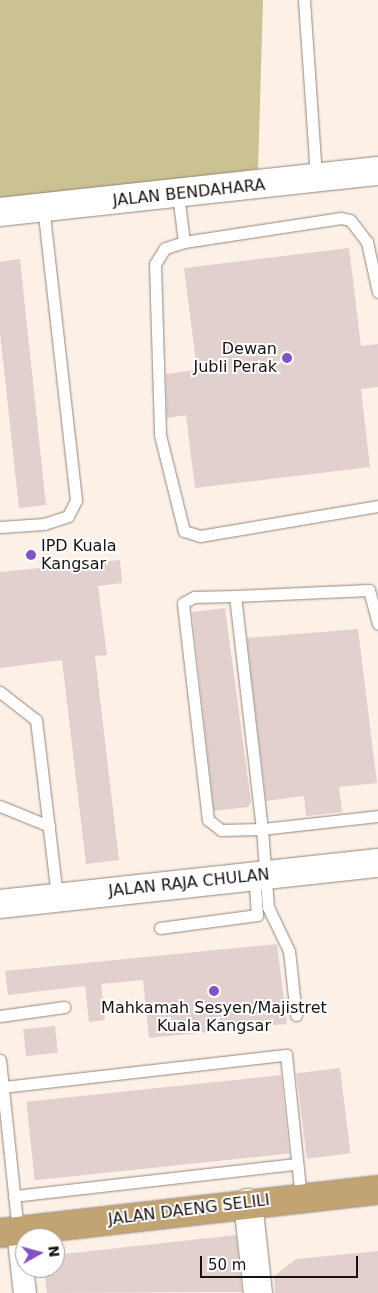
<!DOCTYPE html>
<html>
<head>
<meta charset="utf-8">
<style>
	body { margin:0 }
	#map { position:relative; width:378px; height:1293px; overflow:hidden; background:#fdf0e7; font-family:"DejaVu Sans",sans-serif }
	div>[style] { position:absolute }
	.green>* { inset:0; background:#cac292 }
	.building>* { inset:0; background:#e1d0cd; transform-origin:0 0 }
	.roads { filter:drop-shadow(0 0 1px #92867e) drop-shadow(0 0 1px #92867e) }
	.service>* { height:11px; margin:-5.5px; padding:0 5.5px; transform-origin:5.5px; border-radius:5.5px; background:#fff }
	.minor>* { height:22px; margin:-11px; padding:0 11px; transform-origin:11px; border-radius:11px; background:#fff }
	.tertiary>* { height:28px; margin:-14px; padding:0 14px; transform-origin:14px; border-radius:14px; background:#fff }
	.trunk>* { height:28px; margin:-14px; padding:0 14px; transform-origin:14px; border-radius:14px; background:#c2a372 }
	.dots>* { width:14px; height:14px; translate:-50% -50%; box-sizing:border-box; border:2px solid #fff; border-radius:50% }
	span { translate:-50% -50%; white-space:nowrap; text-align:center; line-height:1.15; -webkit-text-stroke:4px #fff; paint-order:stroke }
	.street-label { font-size:16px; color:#181311 }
	.poi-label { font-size:16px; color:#181311 }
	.right { translate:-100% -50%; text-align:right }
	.left { translate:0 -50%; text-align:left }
	.north { position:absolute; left:15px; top:1228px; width:50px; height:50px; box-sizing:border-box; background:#fff; border:1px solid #a3a1a0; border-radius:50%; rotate:83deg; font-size:14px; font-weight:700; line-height:20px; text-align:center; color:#181311 }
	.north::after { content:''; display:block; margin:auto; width:18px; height:22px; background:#8350c8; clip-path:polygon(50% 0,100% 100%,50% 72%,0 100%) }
	.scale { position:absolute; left:200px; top:1256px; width:158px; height:22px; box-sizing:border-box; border:2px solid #181311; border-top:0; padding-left:6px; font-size:15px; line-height:18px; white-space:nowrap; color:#181311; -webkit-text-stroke:4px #fff; paint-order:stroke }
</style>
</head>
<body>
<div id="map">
	<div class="green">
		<div style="clip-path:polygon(0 0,263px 0,258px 169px,0 201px)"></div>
	</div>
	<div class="building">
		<div style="clip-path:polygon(349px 248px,361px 346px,378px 344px,378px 387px,361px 389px,370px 467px,195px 488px,186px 415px,167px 418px,166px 374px,197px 370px,184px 268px)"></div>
		<div style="clip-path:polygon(20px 259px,46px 505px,19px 508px,0 333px,0 262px)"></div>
		<div style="clip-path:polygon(120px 560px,122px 583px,98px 586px,107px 655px,95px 656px,119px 860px,86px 864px,62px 660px,0 668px,0 572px)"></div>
		<div style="clip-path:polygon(225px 608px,251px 802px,248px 807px,214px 811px,192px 612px)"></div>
		<div style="clip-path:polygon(358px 629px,377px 783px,339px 787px,342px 812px,306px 816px,304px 796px,266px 801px,247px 638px)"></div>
		<div style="clip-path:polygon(277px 944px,287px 1024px,149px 1038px,143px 980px,101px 984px,105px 1020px,89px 1022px,85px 986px,8px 995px,5px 971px)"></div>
		<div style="left:55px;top:1026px;width:27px;height:32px;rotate:84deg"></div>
		<div style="left:340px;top:1068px;width:86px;height:44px;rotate:83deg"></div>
		<div style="left:281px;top:1075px;width:79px;height:256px;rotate:84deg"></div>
		<div style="clip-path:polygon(236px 1235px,242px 1292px,47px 1293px,44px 1268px,55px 1268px,55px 1255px)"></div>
		<div style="clip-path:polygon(378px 1251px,378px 1293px,275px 1293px,274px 1276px,296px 1259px)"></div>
	</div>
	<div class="roads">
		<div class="service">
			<div style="left:304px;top:0;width:178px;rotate:86.1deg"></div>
			<div style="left:178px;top:194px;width:48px;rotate:82.9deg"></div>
			<div style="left:184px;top:242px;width:159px;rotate:-8.7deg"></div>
			<div style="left:341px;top:218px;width:9px;rotate:13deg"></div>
			<div style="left:350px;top:220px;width:28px;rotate:52deg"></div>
			<div style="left:367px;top:242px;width:51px;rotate:77.6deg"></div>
			<div style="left:184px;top:242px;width:20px;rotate:162deg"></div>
			<div style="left:165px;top:248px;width:19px;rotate:122deg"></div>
			<div style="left:155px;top:264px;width:171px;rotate:88.3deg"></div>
			<div style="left:160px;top:435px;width:99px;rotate:76deg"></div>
			<div style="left:184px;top:531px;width:17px;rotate:17deg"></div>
			<div style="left:200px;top:536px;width:181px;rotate:-9.6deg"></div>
			<div style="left:0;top:527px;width:44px;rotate:-3.9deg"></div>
			<div style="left:44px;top:524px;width:25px;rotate:-18deg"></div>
			<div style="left:68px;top:516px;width:18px;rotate:-63deg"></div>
			<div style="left:76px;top:500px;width:294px;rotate:-96.4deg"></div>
			<div style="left:235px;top:596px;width:235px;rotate:83.4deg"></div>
			<div style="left:262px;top:829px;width:41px;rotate:178.6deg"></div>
			<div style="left:221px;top:830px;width:16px;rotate:-142deg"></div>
			<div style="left:208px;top:820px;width:218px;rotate:-96.6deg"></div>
			<div style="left:183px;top:603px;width:13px;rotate:-29deg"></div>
			<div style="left:194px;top:597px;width:41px;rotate:-1.4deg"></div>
			<div style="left:235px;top:596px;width:134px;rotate:-2.6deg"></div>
			<div style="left:369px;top:590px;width:35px;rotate:75deg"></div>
			<div style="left:0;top:692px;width:46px;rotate:37.9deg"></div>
			<div style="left:36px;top:720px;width:178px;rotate:83.2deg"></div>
			<div style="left:0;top:806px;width:53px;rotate:22.2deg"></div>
			<div style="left:160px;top:928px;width:98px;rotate:-7.6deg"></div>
			<div style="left:257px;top:915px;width:39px;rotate:-94deg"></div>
			<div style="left:296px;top:1015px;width:64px;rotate:-96.2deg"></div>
			<div style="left:289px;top:951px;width:49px;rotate:-115.5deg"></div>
			<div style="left:268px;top:907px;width:78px;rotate:-94.4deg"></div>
			<div style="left:262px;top:829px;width:117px;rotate:-6.4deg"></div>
			<div style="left:0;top:1016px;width:65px;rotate:-8deg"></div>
			<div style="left:0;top:1060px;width:172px;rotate:84deg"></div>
			<div style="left:3px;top:1087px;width:285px;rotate:-6.5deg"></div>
			<div style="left:286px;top:1055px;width:143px;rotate:84deg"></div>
			<div style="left:14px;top:1196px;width:285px;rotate:-6.5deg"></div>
		</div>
		<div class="minor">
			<div style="left:18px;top:1231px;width:62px;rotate:83.6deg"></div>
		</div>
		<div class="tertiary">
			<div style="left:0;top:212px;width:380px;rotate:-6.2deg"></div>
			<div style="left:0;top:904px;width:380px;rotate:-6.2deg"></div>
			<div style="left:248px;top:1203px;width:91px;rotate:83.7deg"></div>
		</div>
		<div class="trunk">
			<div style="left:0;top:1233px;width:380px;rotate:-6.5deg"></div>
		</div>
	</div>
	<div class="dots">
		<div style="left:287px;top:358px;background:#8350c8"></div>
		<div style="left:31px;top:555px;background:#8350c8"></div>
		<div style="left:214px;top:991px;background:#8350c8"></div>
	</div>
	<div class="street-label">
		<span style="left:189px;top:193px;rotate:-6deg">JALAN BENDAHARA</span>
		<span style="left:189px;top:883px;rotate:-6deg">JALAN RAJA CHULAN</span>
		<span style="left:189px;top:1210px;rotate:-7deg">JALAN DAENG SELILI</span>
	</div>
	<div class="poi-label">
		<span class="right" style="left:277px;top:358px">Dewan<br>Jubli Perak</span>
		<span class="left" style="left:41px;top:555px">IPD Kuala<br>Kangsar</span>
		<span style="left:214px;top:1017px">Mahkamah Sesyen/Majistret<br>Kuala Kangsar</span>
	</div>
	<div class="north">N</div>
	<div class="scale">50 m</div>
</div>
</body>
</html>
